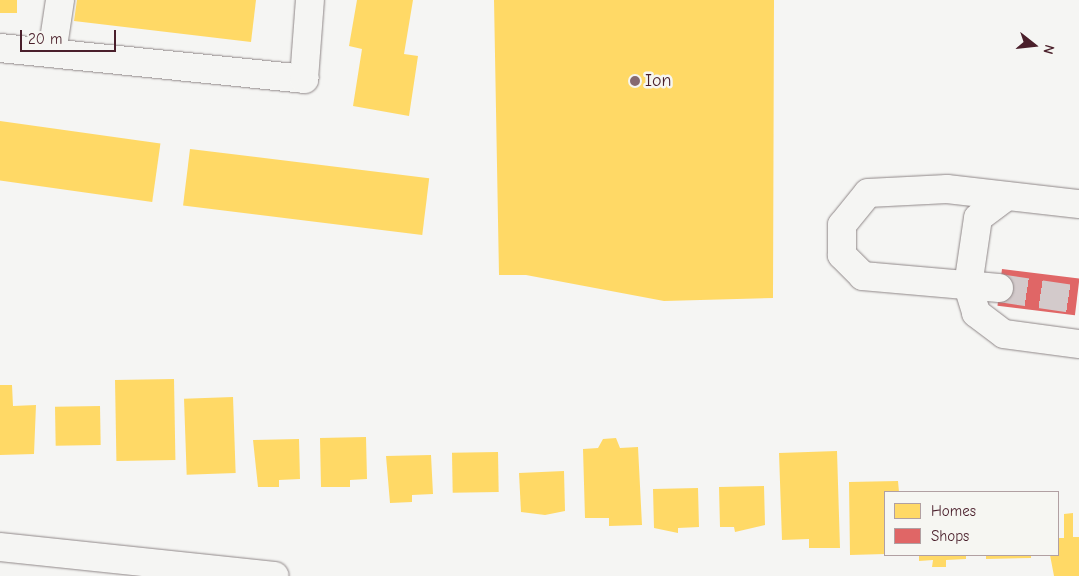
<!DOCTYPE html>
<html>
<head>
<meta charset="utf-8">
<style>
	body { margin:0 }
	#map { position:relative; width:1079px; height:576px; overflow:hidden; background:#f5f5f3; font-family:"Comic Neue",sans-serif }
	div>[style] { position:absolute }
	.homes>* { inset:0; background:#ffd966; transform-origin:0 0 }
	.shops>* { inset:0; background:#e06666; transform-origin:0 0 }
	.minor-tunnel>* { height:28px; margin-top:-14px; transform-origin:0; background:repeating-linear-gradient(90deg,#d3cacb 0 28px,transparent 0 42px) }
	.roads { filter:drop-shadow(0 0 1px #8f8788) drop-shadow(0 0 1px #8f8788) }
	.minor>* { height:28px; margin:-14px; padding:0 14px; transform-origin:14px; border-radius:14px; background:#f5f5f3 }
	.dots>* { width:14px; height:14px; translate:-50% -50%; box-sizing:border-box; border:2px solid #f6f6f2; border-radius:50% }
	span { translate:-50% -50%; white-space:nowrap; text-align:center; line-height:1.15; -webkit-text-stroke:5px #f6f6f2; paint-order:stroke }
	.poi-label { font-size:18px; color:#4a1f2b }
	.left { translate:0 -50%; text-align:left }
	.legend { position:absolute; left:884px; top:491px; width:175px; height:65px; box-sizing:border-box; background:#f6f6f2; border:1px solid #b1a0a2; margin:0; padding:6px 9px; list-style:none; font-size:15px; color:#4a1f2b }
	.legend li { display:flex; align-items:center; gap:10px; height:25px }
	.legend b { width:25px; border:1px solid #b1a0a2 }
	.north { position:absolute; left:1009px; top:20px; width:50px; height:50px; -webkit-text-stroke:4px #f6f6f2; paint-order:stroke; rotate:106deg; font-size:14px; font-weight:700; line-height:20px; text-align:center; color:#4a1f2b }
	.north::after { content:''; display:block; margin:auto; width:18px; height:22px; background:#4a1f2b; clip-path:polygon(50% 0,100% 100%,50% 72%,0 100%) }
	.scale { position:absolute; left:20px; top:30px; width:96px; height:22px; box-sizing:border-box; border:2px solid #4a1f2b; border-top:0; padding-left:6px; font-size:15px; line-height:18px; white-space:nowrap; color:#4a1f2b; -webkit-text-stroke:4px #f6f6f2; paint-order:stroke }
</style>
</head>
<body>
<div id="map">
	<div class="homes">
		<div style="left:0;top:0;width:17px;height:13px"></div>
		<div style="clip-path:polygon(77px 0,256px 0,251px 42px,74px 21px)"></div>
		<div style="clip-path:polygon(357px 0,413px 0,404px 54px,418px 56px,409px 116px,353px 106px,362px 49px,349px 46px)"></div>
		<div style="clip-path:polygon(494px 0,774px 0,773px 298px,664px 301px,526px 275px,499px 275px)"></div>
		<div style="left:0;top:121px;width:162px;height:59px;rotate:8deg"></div>
		<div style="left:190px;top:149px;width:241px;height:57px;rotate:7deg"></div>
		<div style="left:174px;top:379px;width:81px;height:59px;rotate:89deg"></div>
		<div style="clip-path:polygon(0 385px,12px 385px,13px 406px,36px 405px,34px 454px,0 455px)"></div>
		<div style="left:233px;top:397px;width:76px;height:49px;rotate:88deg"></div>
		<div style="left:100px;top:406px;width:39px;height:45px;rotate:89deg"></div>
		<div style="clip-path:polygon(366px 437px,367px 479px,350px 480px,350px 487px,321px 487px,320px 438px)"></div>
		<div style="clip-path:polygon(616px 438px,620px 448px,638px 447px,642px 525px,609px 526px,609px 518px,585px 518px,583px 449px,598px 448px,603px 439px)"></div>
		<div style="clip-path:polygon(299px 439px,300px 479px,279px 480px,279px 487px,258px 487px,253px 440px)"></div>
		<div style="clip-path:polygon(837px 451px,840px 548px,809px 548px,809px 539px,782px 540px,779px 453px)"></div>
		<div style="left:498px;top:452px;width:40px;height:46px;rotate:89deg"></div>
		<div style="clip-path:polygon(431px 455px,433px 494px,412px 495px,412px 502px,390px 503px,386px 456px)"></div>
		<div style="clip-path:polygon(564px 471px,565px 511px,545px 515px,521px 512px,519px 473px)"></div>
		<div style="clip-path:polygon(898px 481px,899px 492px,885px 492px,885px 554px,850px 555px,849px 482px)"></div>
		<div style="clip-path:polygon(764px 486px,765px 525px,735px 532px,734px 527px,720px 527px,719px 487px)"></div>
		<div style="clip-path:polygon(698px 488px,699px 527px,678px 528px,678px 533px,654px 528px,653px 489px)"></div>
		<div style="clip-path:polygon(1073px 513px,1073px 537px,1079px 537px,1079px 576px,1054px 576px,1050px 555px,1058px 555px,1058px 538px,1064px 538px,1064px 514px)"></div>
		<div style="clip-path:polygon(919px 555px,966px 555px,966px 559px,946px 560px,946px 567px,932px 567px,933px 560px,919px 561px)"></div>
		<div style="clip-path:polygon(986px 555px,1031px 555px,1031px 558px,986px 559px)"></div>
	</div>
	<div class="shops">
		<div style="left:1002px;top:269px;width:78px;height:37px;rotate:7deg"></div>
	</div>
	<div class="minor-tunnel">
		<div style="left:999px;top:288px;width:81px;rotate:8.5deg"></div>
	</div>
	<div class="roads">
		<div class="minor">
			<div style="left:0;top:48px;width:306px;rotate:5.8deg"></div>
			<div style="left:304px;top:79px;width:79px;rotate:-85.7deg"></div>
			<div style="left:52px;top:53px;width:54px;rotate:-81.4deg"></div>
			<div style="left:1007px;top:196px;width:36px;rotate:143deg"></div>
			<div style="left:978px;top:218px;width:69px;rotate:98.4deg"></div>
			<div style="left:968px;top:286px;width:28px;rotate:73deg"></div>
			<div style="left:976px;top:313px;width:35px;rotate:37deg"></div>
			<div style="left:1004px;top:334px;width:76px;rotate:7.6deg"></div>
			<div style="left:999px;top:288px;width:137px;rotate:-175deg"></div>
			<div style="left:863px;top:276px;width:30px;rotate:-135deg"></div>
			<div style="left:842px;top:255px;width:30px;rotate:-90deg"></div>
			<div style="left:842px;top:225px;width:41px;rotate:-50.9deg"></div>
			<div style="left:868px;top:193px;width:79px;rotate:-2.9deg"></div>
			<div style="left:947px;top:189px;width:133px;rotate:6.5deg"></div>
			<div style="left:0;top:547px;width:276px;rotate:6deg"></div>
		</div>
	</div>
	<div class="dots">
		<div style="left:635px;top:81px;background:#866a71"></div>
	</div>
	<div class="poi-label">
		<span class="left" style="left:645px;top:81px">Ion</span>
	</div>
	<ul class="legend">
	<li><b style="height:14px;background:#ffd966"></b>Homes</li>
	<li><b style="height:14px;background:#e06666"></b>Shops</li>
	</ul>
	<div class="north">N</div>
	<div class="scale">20 m</div>
</div>
</body>
</html>
